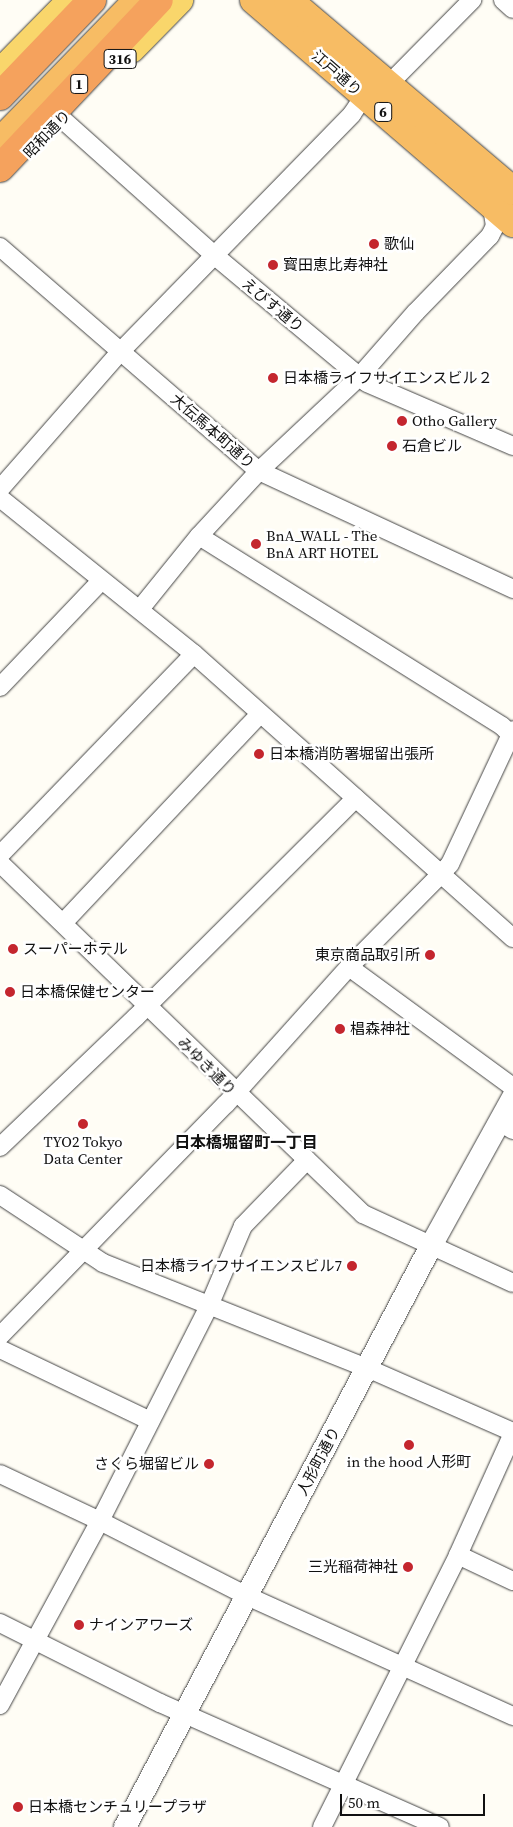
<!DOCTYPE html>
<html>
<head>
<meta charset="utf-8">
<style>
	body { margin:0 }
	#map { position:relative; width:513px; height:1827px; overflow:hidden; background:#fffdf5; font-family:"Source Serif 4","Noto Sans JP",serif }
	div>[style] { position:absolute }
	.roads { filter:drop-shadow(0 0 1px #444) drop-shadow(0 0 1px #444) }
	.minor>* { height:18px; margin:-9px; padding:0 9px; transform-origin:9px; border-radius:9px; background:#fff }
	.tertiary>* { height:22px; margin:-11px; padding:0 11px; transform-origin:11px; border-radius:11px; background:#fff }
	.primary>* { height:28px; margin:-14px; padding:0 14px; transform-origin:14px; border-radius:14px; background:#f9d66b }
	.trunk>* { height:28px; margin:-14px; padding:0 14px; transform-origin:14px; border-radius:14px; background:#f7bc64 }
	.motorway>* { height:28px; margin:-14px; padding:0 14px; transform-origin:14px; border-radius:14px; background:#f5a25d }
	.dots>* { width:14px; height:14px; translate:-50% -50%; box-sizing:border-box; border:2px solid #fff; border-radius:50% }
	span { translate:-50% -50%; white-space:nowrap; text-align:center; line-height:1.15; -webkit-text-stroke:5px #fff; paint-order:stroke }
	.shield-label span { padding:1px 4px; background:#fff; border:1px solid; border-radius:4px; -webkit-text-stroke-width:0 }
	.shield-label { font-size:14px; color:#111; font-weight:700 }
	.street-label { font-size:15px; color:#111 }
	.poi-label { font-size:15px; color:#111 }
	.left { translate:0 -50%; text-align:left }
	.right { translate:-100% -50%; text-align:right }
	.neighbourhood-label { font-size:16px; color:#111; font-weight:700 }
	.scale { position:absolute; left:340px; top:1794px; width:145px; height:22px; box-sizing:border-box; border:2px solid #111; border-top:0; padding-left:6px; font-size:15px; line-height:18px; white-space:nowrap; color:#111; -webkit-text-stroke:4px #fff; paint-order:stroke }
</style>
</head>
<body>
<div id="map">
	<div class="roads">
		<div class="minor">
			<div style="left:503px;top:0;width:13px;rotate:42deg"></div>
			<div style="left:388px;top:85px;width:120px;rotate:-45.3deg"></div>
			<div style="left:62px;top:119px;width:204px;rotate:41.8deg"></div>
			<div style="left:214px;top:255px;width:199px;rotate:39.9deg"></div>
			<div style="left:367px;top:383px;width:159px;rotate:23.3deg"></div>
			<div style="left:0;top:247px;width:342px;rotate:40.9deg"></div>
			<div style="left:259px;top:471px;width:280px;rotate:24.9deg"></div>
			<div style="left:0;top:489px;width:184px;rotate:-48.8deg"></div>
			<div style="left:121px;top:351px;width:331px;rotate:-45.7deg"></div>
			<div style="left:352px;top:114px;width:22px;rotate:-56deg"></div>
			<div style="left:0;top:498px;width:249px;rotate:38.8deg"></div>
			<div style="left:194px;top:654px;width:427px;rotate:41.7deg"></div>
			<div style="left:199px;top:536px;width:358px;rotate:32.1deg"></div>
			<div style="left:502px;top:726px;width:16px;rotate:45deg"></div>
			<div style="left:140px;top:609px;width:94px;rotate:-51.1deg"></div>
			<div style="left:199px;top:536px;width:88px;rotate:-47.3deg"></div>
			<div style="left:259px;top:471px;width:137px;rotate:-43.2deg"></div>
			<div style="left:359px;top:377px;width:86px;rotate:-48.8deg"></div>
			<div style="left:416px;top:312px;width:106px;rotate:-45.8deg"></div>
			<div style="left:490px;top:236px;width:11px;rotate:-63deg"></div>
			<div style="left:495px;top:226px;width:18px;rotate:-99deg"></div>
			<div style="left:0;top:687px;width:146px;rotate:-46.4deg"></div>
			<div style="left:0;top:855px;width:279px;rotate:-46deg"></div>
			<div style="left:0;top:863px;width:505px;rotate:44.04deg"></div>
			<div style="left:363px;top:1214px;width:165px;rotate:24.7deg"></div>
			<div style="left:63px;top:923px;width:287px;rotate:-46.7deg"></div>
			<div style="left:349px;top:967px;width:203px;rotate:36.2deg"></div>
			<div style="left:500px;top:1122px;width:15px;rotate:32deg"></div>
			<div style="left:0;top:1147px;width:188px;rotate:-43.7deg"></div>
			<div style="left:136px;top:1017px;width:310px;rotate:-44.9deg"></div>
			<div style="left:0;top:1195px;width:123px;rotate:33.4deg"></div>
			<div style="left:103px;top:1263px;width:284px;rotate:21.7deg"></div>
			<div style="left:367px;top:1368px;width:159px;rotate:23.7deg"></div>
			<div style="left:0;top:1336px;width:324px;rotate:-45.8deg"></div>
			<div style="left:226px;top:1104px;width:184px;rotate:-48.1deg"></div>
			<div style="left:349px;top:967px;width:131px;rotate:-45.3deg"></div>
			<div style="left:441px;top:874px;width:13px;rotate:-48deg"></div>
			<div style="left:450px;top:864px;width:148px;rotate:-64.8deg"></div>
			<div style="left:0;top:1349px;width:166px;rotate:25.6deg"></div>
			<div style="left:0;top:1474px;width:110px;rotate:25.2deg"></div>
			<div style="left:100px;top:1521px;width:165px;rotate:27deg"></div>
			<div style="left:247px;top:1596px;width:292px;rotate:24.3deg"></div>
			<div style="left:458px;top:1555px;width:61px;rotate:25.3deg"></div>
			<div style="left:0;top:1623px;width:179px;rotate:26.6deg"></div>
			<div style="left:160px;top:1703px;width:306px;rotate:23.9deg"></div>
			<div style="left:0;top:1705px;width:209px;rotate:-61.5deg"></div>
			<div style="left:100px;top:1521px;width:241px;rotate:-63.1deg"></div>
			<div style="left:209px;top:1306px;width:87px;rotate:-67deg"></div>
			<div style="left:243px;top:1226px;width:92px;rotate:-45.9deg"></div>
			<div style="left:322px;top:1827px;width:304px;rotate:-63.4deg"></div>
			<div style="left:458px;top:1555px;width:134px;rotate:-65.7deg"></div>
		</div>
		<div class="tertiary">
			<div style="left:125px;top:1827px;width:659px;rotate:-62.23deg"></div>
			<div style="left:432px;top:1244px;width:168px;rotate:-61.1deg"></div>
		</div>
		<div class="primary">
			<div style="left:131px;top:49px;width:69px;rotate:-45.6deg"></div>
			<div style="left:0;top:73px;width:103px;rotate:-45.4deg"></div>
		</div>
		<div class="trunk">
			<div style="left:254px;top:0;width:342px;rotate:40.7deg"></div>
			<div style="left:288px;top:0;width:295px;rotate:40.3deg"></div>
			<div style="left:0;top:142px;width:198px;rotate:-45.8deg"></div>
		</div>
		<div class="motorway">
			<div style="left:0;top:96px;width:133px;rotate:-46.2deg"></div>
			<div style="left:0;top:168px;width:231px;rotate:-46.6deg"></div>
		</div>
	</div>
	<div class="dots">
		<div style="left:374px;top:244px;background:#c4262e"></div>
		<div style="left:273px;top:265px;background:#c4262e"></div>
		<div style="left:273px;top:378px;background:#c4262e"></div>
		<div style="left:402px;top:421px;background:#c4262e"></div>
		<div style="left:392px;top:446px;background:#c4262e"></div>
		<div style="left:256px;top:544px;background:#c4262e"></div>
		<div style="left:259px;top:754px;background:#c4262e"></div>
		<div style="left:13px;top:949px;background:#c4262e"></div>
		<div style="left:430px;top:955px;background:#c4262e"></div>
		<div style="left:10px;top:992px;background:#c4262e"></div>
		<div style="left:340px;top:1029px;background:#c4262e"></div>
		<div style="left:83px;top:1124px;background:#c4262e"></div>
		<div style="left:352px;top:1266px;background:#c4262e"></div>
		<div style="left:409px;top:1445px;background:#c4262e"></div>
		<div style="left:209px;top:1464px;background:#c4262e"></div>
		<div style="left:408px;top:1567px;background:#c4262e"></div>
		<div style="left:79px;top:1625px;background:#c4262e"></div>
		<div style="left:18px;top:1807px;background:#c4262e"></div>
	</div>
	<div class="shield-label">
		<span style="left:120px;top:59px">316</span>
		<span style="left:79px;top:84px">1</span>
		<span style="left:383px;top:112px">6</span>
	</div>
	<div class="street-label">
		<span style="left:337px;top:73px;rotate:41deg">江戸通り</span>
		<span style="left:47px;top:134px;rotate:-46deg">昭和通り</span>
		<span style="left:273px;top:305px;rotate:40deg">えびす通り</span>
		<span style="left:213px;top:431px;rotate:41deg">大伝馬本町通り</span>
		<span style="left:207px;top:1066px;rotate:45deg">みゆき通り</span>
		<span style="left:318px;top:1461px;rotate:-62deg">人形町通り</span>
	</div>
	<div class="poi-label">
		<span class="left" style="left:384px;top:244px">歌仙</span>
		<span class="left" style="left:283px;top:265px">寳田恵比寿神社</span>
		<span class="left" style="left:283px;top:378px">日本橋ライフサイエンスビル２</span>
		<span class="left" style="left:412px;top:421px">Otho Gallery</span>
		<span class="left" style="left:402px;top:446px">石倉ビル</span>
		<span class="left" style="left:266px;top:544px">BnA_WALL - The<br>BnA ART HOTEL</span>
		<span class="left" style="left:269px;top:754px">日本橋消防署堀留出張所</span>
		<span class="left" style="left:23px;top:949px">スーパーホテル</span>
		<span class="right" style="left:420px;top:955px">東京商品取引所</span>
		<span class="left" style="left:20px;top:992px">日本橋保健センター</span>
		<span class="left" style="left:350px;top:1029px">椙森神社</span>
		<span style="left:83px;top:1150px">TYO2 Tokyo<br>Data Center</span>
		<span class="right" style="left:342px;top:1266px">日本橋ライフサイエンスビル7</span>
		<span style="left:409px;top:1462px">in the hood 人形町</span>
		<span class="right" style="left:199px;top:1464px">さくら堀留ビル</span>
		<span class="right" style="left:398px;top:1567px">三光稲荷神社</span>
		<span class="left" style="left:89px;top:1625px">ナインアワーズ</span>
		<span class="left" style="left:28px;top:1807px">日本橋センチュリープラザ</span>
	</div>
	<div class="neighbourhood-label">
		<span style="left:246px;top:1142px">日本橋堀留町一丁目</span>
	</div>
	<div class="scale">50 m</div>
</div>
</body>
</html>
